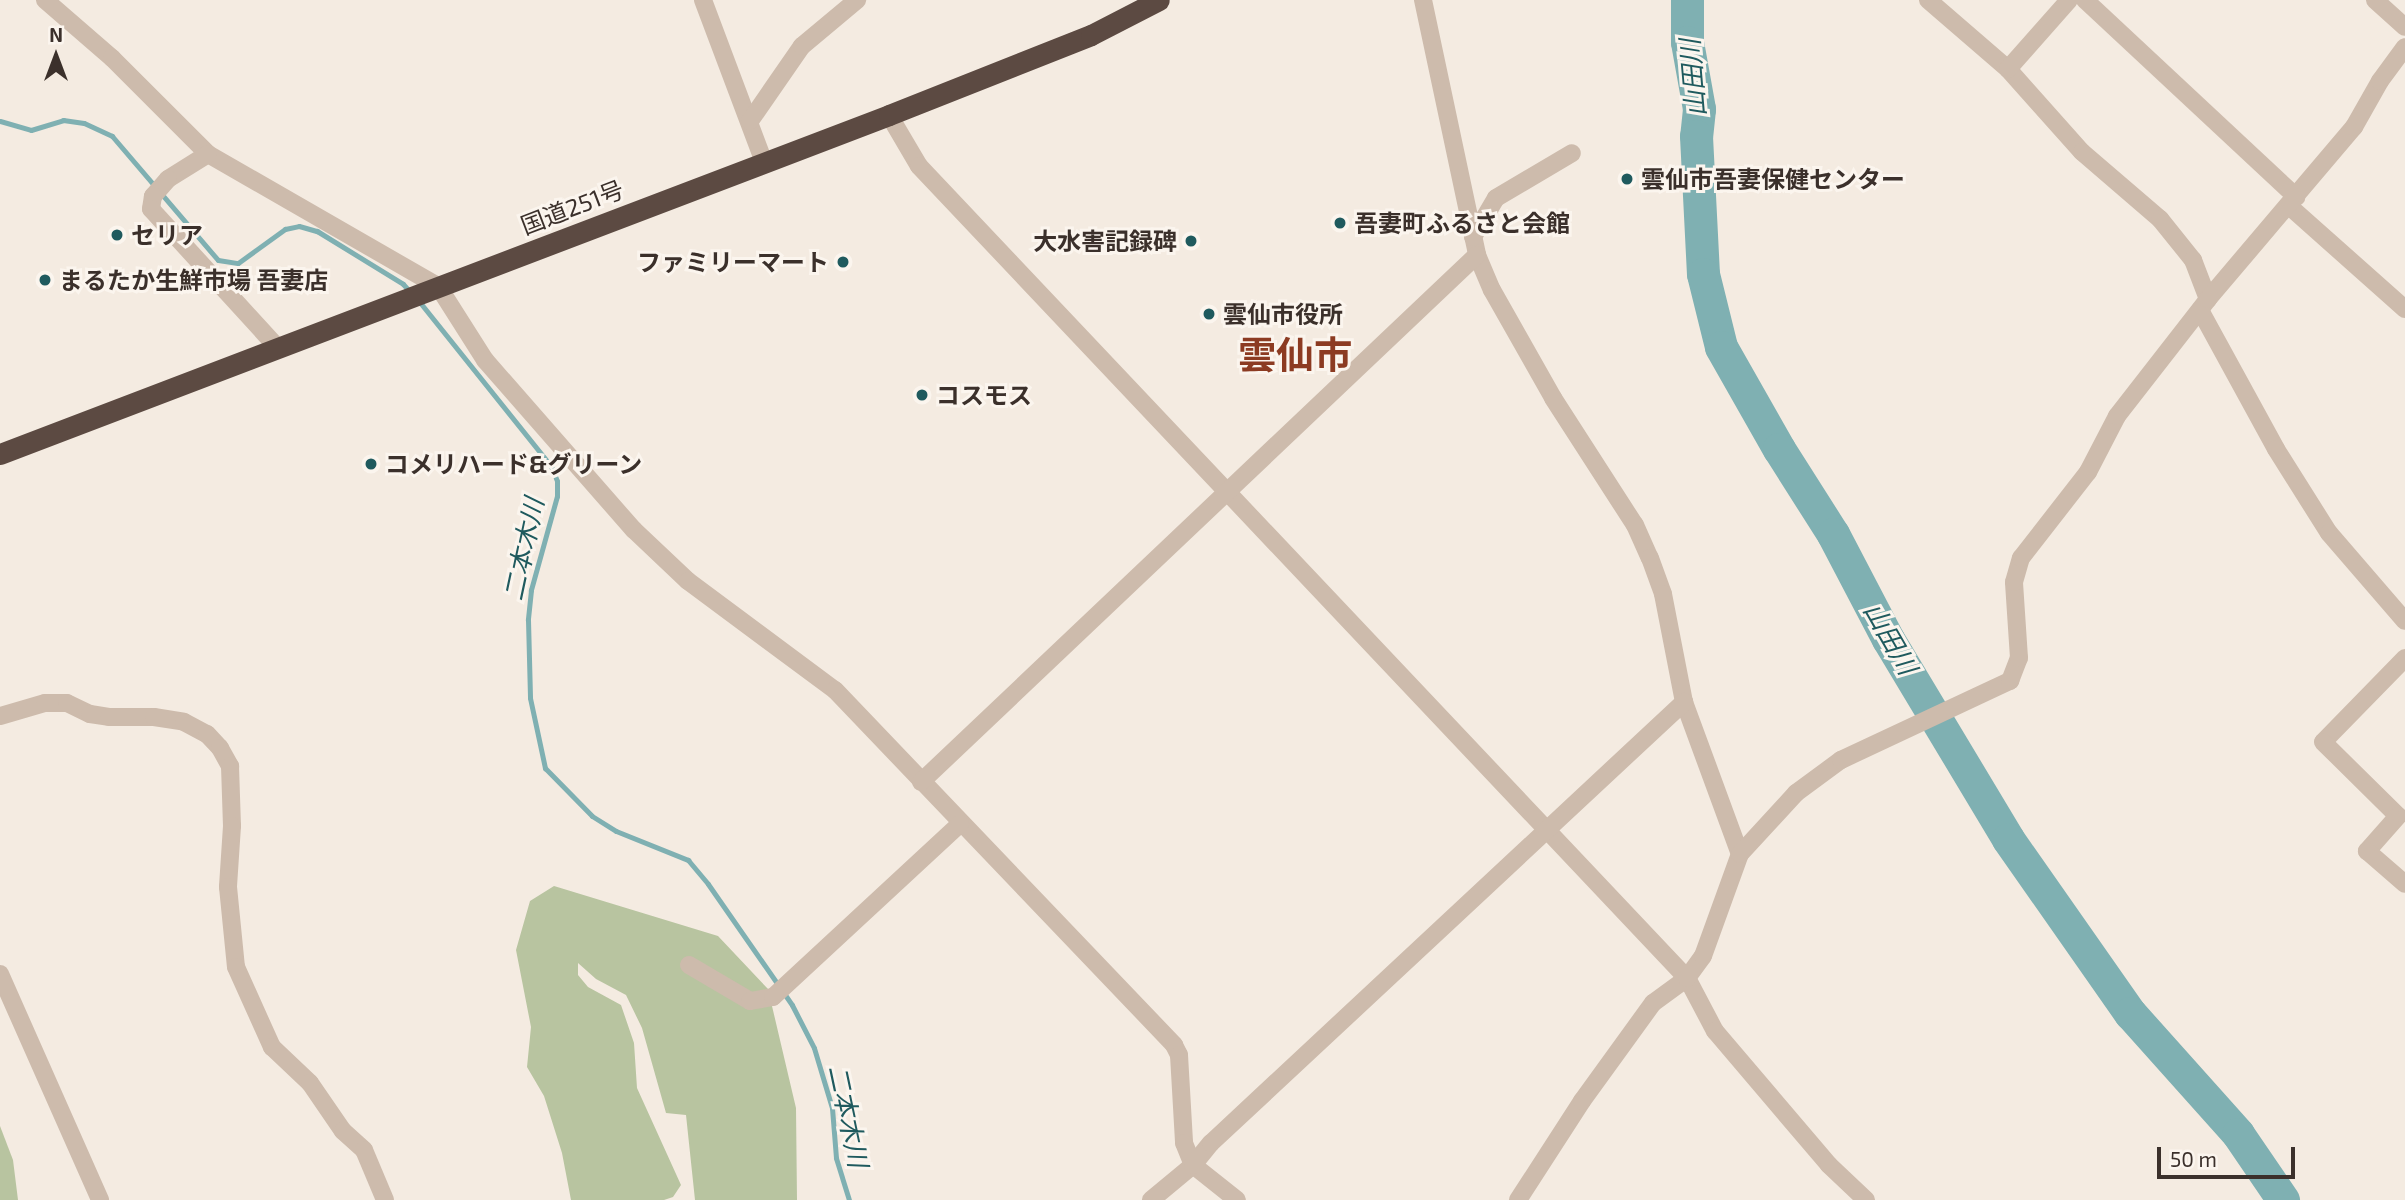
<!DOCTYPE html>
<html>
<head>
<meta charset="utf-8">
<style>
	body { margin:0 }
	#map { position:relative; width:2405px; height:1200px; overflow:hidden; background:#f4ebe1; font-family:"Exo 2","Noto Sans JP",sans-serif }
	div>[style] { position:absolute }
	.green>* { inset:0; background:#b8c4a0 }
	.stream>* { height:5px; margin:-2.5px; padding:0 2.5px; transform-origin:2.5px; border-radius:2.5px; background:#7fb0b2 }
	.river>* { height:33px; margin:-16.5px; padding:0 16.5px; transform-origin:16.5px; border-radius:16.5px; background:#7fb0b2 }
	.street>* { height:18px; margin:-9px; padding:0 9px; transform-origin:9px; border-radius:9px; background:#cdbbac }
	.highway>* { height:21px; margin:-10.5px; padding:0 10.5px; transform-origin:10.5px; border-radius:10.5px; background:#5c4a42 }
	.dots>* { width:19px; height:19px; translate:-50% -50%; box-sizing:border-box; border:4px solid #fbf5ee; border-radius:50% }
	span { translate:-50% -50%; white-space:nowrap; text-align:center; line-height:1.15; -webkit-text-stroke:6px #fbf5ee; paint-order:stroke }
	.poi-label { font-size:24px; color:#3b302b; font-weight:700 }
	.left { translate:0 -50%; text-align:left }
	.right { translate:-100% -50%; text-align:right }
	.street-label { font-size:24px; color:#3b302b }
	.water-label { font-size:26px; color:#1f5a5e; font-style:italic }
	.town-label { font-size:38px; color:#8c3b22; font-weight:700 }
	.north { position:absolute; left:21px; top:21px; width:70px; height:70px; -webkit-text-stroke:5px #fbf5ee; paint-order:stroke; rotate:0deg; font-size:19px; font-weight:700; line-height:28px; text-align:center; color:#3b302b }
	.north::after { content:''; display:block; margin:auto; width:24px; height:32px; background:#3b302b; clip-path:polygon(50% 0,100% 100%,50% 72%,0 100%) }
	.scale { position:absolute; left:2157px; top:1147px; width:138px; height:32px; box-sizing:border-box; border:4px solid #3b302b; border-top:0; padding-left:9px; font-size:21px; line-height:24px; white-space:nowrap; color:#3b302b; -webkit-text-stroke:5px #fbf5ee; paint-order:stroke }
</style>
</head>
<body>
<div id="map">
	<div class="green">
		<div style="clip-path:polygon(554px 886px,718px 936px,768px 989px,796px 1108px,797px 1200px,695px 1200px,686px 1115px,666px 1113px,642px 1028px,626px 995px,596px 979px,578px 963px,578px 975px,588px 987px,621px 1005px,634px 1043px,637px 1088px,681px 1185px,673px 1197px,664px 1200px,571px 1200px,562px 1153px,544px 1096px,527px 1067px,531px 1027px,516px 950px,530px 901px)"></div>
		<div style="clip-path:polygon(0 1126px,13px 1160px,18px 1200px,0 1200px)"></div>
	</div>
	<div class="stream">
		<div style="left:0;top:121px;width:32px;rotate:16deg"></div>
		<div style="left:31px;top:130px;width:34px;rotate:-17deg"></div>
		<div style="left:63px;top:120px;width:21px;rotate:8deg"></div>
		<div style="left:84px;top:123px;width:31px;rotate:25deg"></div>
		<div style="left:112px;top:136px;width:163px;rotate:49.5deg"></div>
		<div style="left:218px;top:260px;width:20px;rotate:9deg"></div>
		<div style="left:238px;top:263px;width:58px;rotate:-35.9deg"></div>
		<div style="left:285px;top:229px;width:14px;rotate:-12deg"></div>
		<div style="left:299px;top:226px;width:19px;rotate:16deg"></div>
		<div style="left:317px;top:231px;width:101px;rotate:31.6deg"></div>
		<div style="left:403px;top:284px;width:12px;rotate:48deg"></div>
		<div style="left:418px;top:300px;width:213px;rotate:51.3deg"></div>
		<div style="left:551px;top:466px;width:16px;rotate:68deg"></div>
		<div style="left:557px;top:481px;width:15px;rotate:90deg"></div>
		<div style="left:557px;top:496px;width:98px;rotate:105.5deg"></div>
		<div style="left:531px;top:590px;width:30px;rotate:96deg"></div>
		<div style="left:528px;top:620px;width:78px;rotate:88.5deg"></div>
		<div style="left:530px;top:698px;width:72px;rotate:77.9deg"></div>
		<div style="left:545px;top:768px;width:67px;rotate:45.6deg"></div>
		<div style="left:592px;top:816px;width:28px;rotate:32deg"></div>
		<div style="left:616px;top:831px;width:78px;rotate:21.9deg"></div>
		<div style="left:688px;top:860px;width:31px;rotate:50deg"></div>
		<div style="left:708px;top:884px;width:147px;rotate:55.2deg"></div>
		<div style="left:792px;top:1005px;width:48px;rotate:62.9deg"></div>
		<div style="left:814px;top:1048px;width:63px;rotate:73.3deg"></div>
		<div style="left:832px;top:1108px;width:50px;rotate:85.4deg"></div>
		<div style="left:836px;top:1158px;width:44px;rotate:72.8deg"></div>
	</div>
	<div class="river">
		<div style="left:1687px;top:0;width:42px;rotate:90deg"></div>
		<div style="left:1687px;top:42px;width:68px;rotate:79.8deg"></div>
		<div style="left:1699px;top:109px;width:27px;rotate:96deg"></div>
		<div style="left:1696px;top:136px;width:138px;rotate:87.1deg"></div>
		<div style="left:1703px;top:274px;width:75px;rotate:76.1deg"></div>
		<div style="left:1721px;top:347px;width:117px;rotate:60.4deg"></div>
		<div style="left:1779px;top:449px;width:101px;rotate:57.6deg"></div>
		<div style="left:1833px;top:534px;width:119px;rotate:62.4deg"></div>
		<div style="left:1888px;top:639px;width:233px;rotate:59deg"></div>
		<div style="left:2008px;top:839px;width:213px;rotate:55deg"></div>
		<div style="left:2130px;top:1013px;width:162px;rotate:48.2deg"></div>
		<div style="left:2238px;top:1134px;width:80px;rotate:55.7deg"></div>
	</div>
	<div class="street">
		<div style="left:45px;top:0;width:89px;rotate:40.9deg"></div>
		<div style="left:112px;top:58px;width:136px;rotate:45deg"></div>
		<div style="left:208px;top:154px;width:265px;rotate:29.9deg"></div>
		<div style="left:438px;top:286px;width:88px;rotate:57.6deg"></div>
		<div style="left:485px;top:360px;width:226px;rotate:48.8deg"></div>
		<div style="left:634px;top:530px;width:74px;rotate:43.4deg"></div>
		<div style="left:688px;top:581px;width:183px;rotate:36.6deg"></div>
		<div style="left:835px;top:690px;width:491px;rotate:46.3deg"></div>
		<div style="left:1174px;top:1045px;width:11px;rotate:63deg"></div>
		<div style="left:1179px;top:1055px;width:88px;rotate:86.7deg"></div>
		<div style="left:1184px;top:1143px;width:24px;rotate:68deg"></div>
		<div style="left:1193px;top:1165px;width:56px;rotate:38.5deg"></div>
		<div style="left:703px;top:0;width:173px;rotate:69.4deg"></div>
		<div style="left:1423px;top:0;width:261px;rotate:78deg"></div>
		<div style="left:1477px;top:255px;width:38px;rotate:67deg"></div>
		<div style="left:1492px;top:290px;width:124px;rotate:60.5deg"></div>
		<div style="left:1553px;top:398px;width:151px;rotate:57.2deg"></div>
		<div style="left:1635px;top:525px;width:36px;rotate:66deg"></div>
		<div style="left:1650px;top:558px;width:38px;rotate:70deg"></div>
		<div style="left:1663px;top:594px;width:110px;rotate:79deg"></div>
		<div style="left:1684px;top:702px;width:162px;rotate:69.8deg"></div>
		<div style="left:1928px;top:0;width:106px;rotate:40.8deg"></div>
		<div style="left:2008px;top:69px;width:111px;rotate:48.3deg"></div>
		<div style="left:2082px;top:152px;width:103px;rotate:40.7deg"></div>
		<div style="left:2160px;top:219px;width:53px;rotate:51.2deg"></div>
		<div style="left:2193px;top:260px;width:42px;rotate:69deg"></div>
		<div style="left:2085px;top:0;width:289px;rotate:43deg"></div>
		<div style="left:2375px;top:0;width:40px;rotate:42deg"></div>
		<div style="left:2008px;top:69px;width:92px;rotate:-48.5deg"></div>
		<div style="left:889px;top:115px;width:59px;rotate:59.5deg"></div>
		<div style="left:919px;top:166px;width:1118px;rotate:46.6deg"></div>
		<div style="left:1687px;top:978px;width:60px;rotate:62.2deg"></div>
		<div style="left:1715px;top:1031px;width:176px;rotate:49.6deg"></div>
		<div style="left:1829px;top:1165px;width:51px;rotate:43.4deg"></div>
		<div style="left:750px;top:121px;width:91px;rotate:-55.3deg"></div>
		<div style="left:802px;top:46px;width:72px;rotate:-39.9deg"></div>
		<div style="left:208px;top:154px;width:47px;rotate:148deg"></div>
		<div style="left:168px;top:179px;width:23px;rotate:131deg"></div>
		<div style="left:153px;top:196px;width:13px;rotate:99deg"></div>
		<div style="left:151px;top:209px;width:188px;rotate:47.6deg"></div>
		<div style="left:2289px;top:206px;width:155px;rotate:41.6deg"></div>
		<div style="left:1473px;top:237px;width:45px;rotate:-59.5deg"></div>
		<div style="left:1496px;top:198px;width:88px;rotate:-30.6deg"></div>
		<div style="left:2200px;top:310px;width:158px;rotate:61.3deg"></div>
		<div style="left:2276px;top:449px;width:99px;rotate:57.8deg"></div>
		<div style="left:2329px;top:533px;width:116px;rotate:49.2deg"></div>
		<div style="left:2405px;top:658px;width:117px;rotate:134.3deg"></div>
		<div style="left:2323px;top:742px;width:105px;rotate:44.6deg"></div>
		<div style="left:2398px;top:816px;width:47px;rotate:131.5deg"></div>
		<div style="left:2367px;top:851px;width:50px;rotate:41deg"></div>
		<div style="left:0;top:716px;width:47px;rotate:-16.1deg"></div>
		<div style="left:45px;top:703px;width:22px"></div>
		<div style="left:67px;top:703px;width:25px;rotate:26deg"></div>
		<div style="left:90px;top:714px;width:19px;rotate:9deg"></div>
		<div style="left:109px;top:717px;width:45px"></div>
		<div style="left:154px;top:717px;width:30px;rotate:9deg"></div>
		<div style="left:184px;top:722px;width:26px;rotate:28deg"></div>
		<div style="left:207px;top:734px;width:19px;rotate:47deg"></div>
		<div style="left:220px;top:748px;width:21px;rotate:61deg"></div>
		<div style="left:230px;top:766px;width:60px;rotate:88.1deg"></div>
		<div style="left:232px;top:826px;width:61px;rotate:93.8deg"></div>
		<div style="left:228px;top:887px;width:80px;rotate:84.3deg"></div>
		<div style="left:236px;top:967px;width:88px;rotate:65.8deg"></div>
		<div style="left:272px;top:1047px;width:52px;rotate:43.5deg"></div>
		<div style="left:310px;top:1083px;width:58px;rotate:55.5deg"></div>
		<div style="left:343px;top:1131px;width:28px;rotate:42deg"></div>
		<div style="left:364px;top:1150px;width:54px;rotate:67.2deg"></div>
		<div style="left:921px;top:782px;width:766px;rotate:-43.47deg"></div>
		<div style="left:689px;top:965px;width:71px;rotate:30.5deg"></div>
		<div style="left:750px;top:1001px;width:23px;rotate:-10deg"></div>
		<div style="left:773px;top:997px;width:255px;rotate:-42.8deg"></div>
		<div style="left:0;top:974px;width:247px;rotate:66.1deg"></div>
		<div style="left:1151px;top:1200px;width:55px;rotate:-39.8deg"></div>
		<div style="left:1193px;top:1165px;width:28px;rotate:-51deg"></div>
		<div style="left:1211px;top:1143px;width:647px;rotate:-42.99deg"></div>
		<div style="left:1518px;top:1200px;width:118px;rotate:-57.1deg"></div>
		<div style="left:1582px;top:1101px;width:121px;rotate:-54.1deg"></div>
		<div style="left:1653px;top:1003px;width:42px;rotate:-36.3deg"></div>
		<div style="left:1687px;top:978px;width:27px;rotate:-54deg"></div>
		<div style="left:1703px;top:956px;width:109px;rotate:-70.1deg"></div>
		<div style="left:1740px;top:854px;width:83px;rotate:-47.4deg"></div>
		<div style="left:1796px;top:793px;width:56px;rotate:-36.3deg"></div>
		<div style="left:1841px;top:760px;width:187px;rotate:-25.1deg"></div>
		<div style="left:2010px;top:681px;width:25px;rotate:-69deg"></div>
		<div style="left:2019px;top:658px;width:76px;rotate:-93.8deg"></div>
		<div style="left:2014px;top:582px;width:25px;rotate:-74deg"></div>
		<div style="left:2021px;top:558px;width:109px;rotate:-52.1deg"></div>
		<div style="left:2088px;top:472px;width:63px;rotate:-62.6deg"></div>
		<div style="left:2117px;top:416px;width:148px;rotate:-52.1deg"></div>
		<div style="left:2208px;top:299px;width:226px;rotate:-49.7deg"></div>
		<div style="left:2354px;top:127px;width:53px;rotate:-60.5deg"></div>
		<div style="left:2380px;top:81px;width:42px;rotate:-53.7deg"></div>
	</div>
	<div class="highway">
		<div style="left:0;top:454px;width:951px;rotate:-20.87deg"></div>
		<div style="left:889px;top:115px;width:217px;rotate:-21.6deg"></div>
		<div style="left:1091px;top:35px;width:76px;rotate:-27.2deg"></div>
	</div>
	<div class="dots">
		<div style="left:1627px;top:179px;background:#1f5a5e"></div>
		<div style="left:1340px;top:223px;background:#1f5a5e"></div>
		<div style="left:117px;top:235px;background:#1f5a5e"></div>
		<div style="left:1191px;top:241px;background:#1f5a5e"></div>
		<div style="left:843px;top:262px;background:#1f5a5e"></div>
		<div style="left:45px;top:280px;background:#1f5a5e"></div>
		<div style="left:1209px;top:314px;background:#1f5a5e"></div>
		<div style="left:922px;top:395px;background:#1f5a5e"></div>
		<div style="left:371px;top:464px;background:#1f5a5e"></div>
	</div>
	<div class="poi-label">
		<span class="left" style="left:1641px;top:179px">雲仙市吾妻保健センター</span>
		<span class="left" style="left:1354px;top:223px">吾妻町ふるさと会館</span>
		<span class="left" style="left:131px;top:235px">セリア</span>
		<span class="right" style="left:1177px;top:241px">大水害記録碑</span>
		<span class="right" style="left:829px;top:262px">ファミリーマート</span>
		<span class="left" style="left:59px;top:280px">まるたか生鮮市場 吾妻店</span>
		<span class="left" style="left:1223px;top:314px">雲仙市役所</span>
		<span class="left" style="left:936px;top:395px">コスモス</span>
		<span class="left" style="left:385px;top:464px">コメリハード&amp;グリーン</span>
	</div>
	<div class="street-label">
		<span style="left:572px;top:207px;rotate:-21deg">国道251号</span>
	</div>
	<div class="water-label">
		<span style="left:1692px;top:78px;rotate:-95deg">山田川</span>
		<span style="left:523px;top:549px;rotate:-78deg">二本木川</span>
		<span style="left:1891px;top:638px;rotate:60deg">山田川</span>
		<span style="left:849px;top:1116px;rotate:78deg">二本木川</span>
	</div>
	<div class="town-label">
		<span style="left:1295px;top:355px">雲仙市</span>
	</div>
	<div class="north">N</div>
	<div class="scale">50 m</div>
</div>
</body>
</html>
